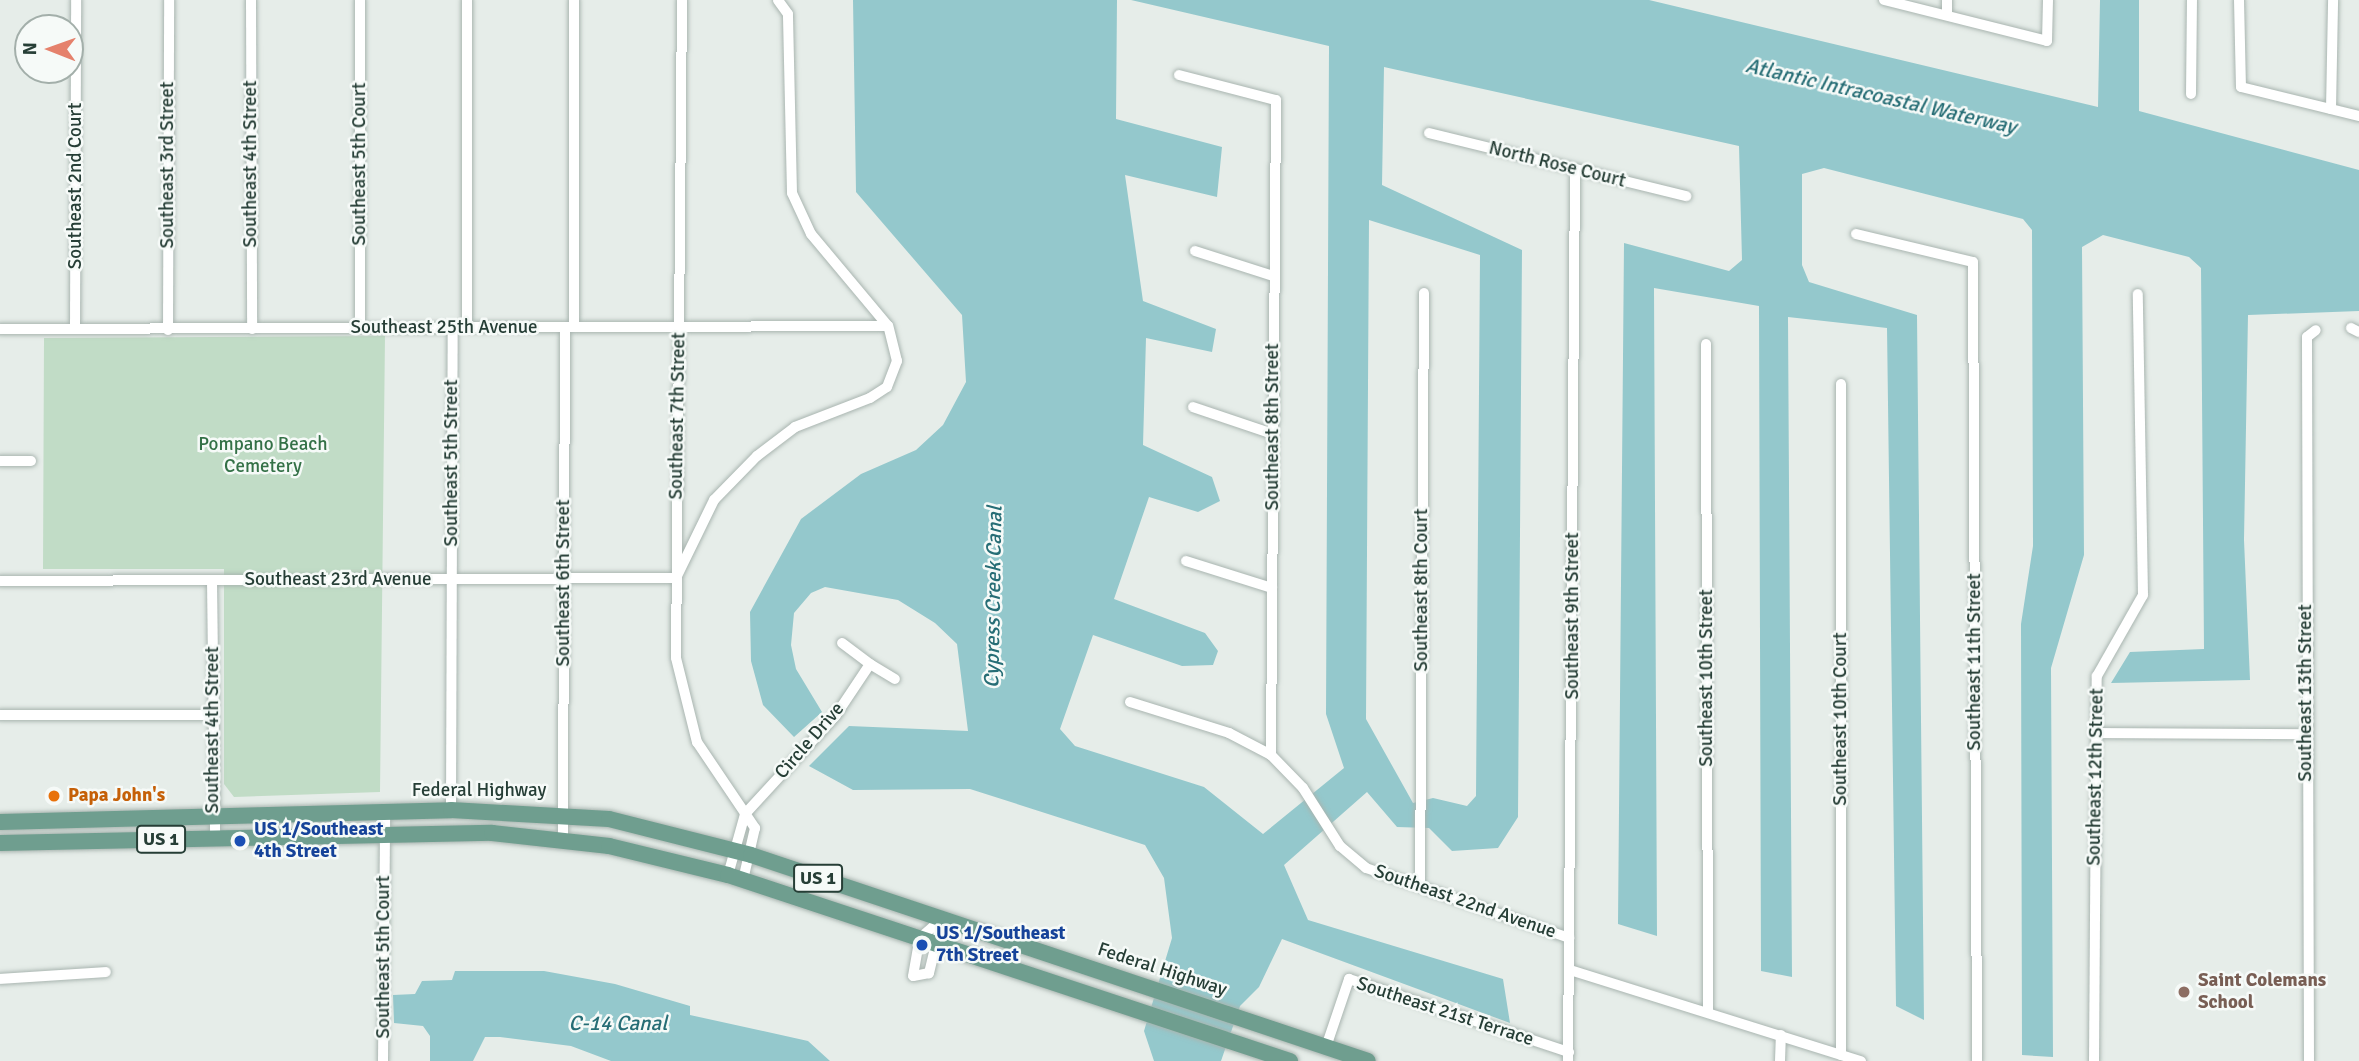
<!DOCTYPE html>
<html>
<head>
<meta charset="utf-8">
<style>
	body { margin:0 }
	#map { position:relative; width:2359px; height:1061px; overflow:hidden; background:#e6ede9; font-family:Signika,sans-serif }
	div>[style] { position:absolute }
	.green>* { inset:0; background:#c1dcc6 }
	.water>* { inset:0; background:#94c8cc }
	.roads { filter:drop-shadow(0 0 2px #a9b5b0) drop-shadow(0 0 2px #a9b5b0) }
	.street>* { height:10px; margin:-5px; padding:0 5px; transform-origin:5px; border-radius:5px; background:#fff }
	.primary>* { height:16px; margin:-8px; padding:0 8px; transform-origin:8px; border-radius:8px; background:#6f9e8f }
	.dots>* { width:19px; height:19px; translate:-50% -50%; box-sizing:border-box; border:4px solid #f6faf8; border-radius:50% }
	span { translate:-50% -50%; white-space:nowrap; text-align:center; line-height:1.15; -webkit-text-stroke:5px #f6faf8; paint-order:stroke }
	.shield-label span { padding:2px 5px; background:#f6faf8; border:2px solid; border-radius:5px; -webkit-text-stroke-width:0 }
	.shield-label { font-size:18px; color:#263e36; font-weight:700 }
	.street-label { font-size:19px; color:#263e36 }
	.park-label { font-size:19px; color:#347147 }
	.food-label { font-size:19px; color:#c56008; font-weight:700 }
	.left { translate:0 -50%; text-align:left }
	.transit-label { font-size:19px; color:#164399; font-weight:700 }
	.education-label { font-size:19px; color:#785e54; font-weight:700 }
	.water-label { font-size:21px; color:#266d75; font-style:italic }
	.north { position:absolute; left:14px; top:14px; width:70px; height:70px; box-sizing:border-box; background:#f6faf8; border:2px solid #a3afaa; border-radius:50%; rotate:271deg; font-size:19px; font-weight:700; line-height:28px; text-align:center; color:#263e36 }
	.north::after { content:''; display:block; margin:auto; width:24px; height:32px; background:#e5816c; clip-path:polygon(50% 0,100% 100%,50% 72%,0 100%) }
</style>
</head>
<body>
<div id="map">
	<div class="green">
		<div style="clip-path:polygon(385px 336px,380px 792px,234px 797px,224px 784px,224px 569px,43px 569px,44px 338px)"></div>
	</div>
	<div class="water">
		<div style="clip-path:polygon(evenodd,853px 0,1117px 0,1116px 119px,1222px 147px,1217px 197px,1125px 175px,1143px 301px,1216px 329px,1212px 352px,1146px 338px,1143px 445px,1212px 477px,1220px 501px,1198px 512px,1149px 497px,1114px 599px,1205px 633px,1218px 651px,1213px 665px,1182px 666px,1093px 635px,1060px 729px,1075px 746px,1204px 787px,1263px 834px,1344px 768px,1326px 714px,1329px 46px,1131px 0,1649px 0,2098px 107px,2100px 0,2139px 0,2139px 111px,2359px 170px,2359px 311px,2248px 315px,2244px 540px,2250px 680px,2111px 683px,2130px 652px,2204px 649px,2201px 268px,2189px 257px,2103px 235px,2082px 247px,2084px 555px,2051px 668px,2053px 1057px,2022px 1055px,2021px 624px,2033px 546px,2032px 230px,2023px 219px,1824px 168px,1802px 174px,1802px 265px,1809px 282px,1917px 315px,1924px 1020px,1896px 1006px,1887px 328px,1788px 317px,1792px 977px,1761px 971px,1759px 306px,1654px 288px,1657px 936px,1618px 924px,1624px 243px,1729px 271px,1742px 260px,1739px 146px,1384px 67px,1382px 185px,1522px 250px,1518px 817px,1498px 848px,1452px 851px,1429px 828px,1397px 827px,1367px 792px,1284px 865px,1308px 920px,1503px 979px,1510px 1023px,1282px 939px,1259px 987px,1240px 1006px,1221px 1061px,1154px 1061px,1144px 1031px,1172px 938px,1164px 878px,1145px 845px,970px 789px,853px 790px,809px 766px,849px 726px,968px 731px,957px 644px,935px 623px,898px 600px,825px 587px,811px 593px,794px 613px,791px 645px,796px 669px,822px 712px,794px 737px,763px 705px,751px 661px,750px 612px,801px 519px,861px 474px,916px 450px,943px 425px,966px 382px,962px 315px,856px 192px,853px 0,1369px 220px,1480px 255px,1476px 796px,1467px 806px,1433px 798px,1413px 803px,1366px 719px,1369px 220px)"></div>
		<div style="clip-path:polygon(455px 971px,544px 971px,615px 984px,690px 1006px,690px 1015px,808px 1041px,830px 1061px,611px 1061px,571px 1046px,500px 1037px,485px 1037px,473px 1061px,430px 1061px,430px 1036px,423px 1026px,394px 1023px,393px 995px,415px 994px,422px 981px,452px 980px)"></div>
	</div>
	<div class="roads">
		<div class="street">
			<div style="left:251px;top:0;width:329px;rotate:89.8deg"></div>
			<div style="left:360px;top:0;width:328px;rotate:90deg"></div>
			<div style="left:467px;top:0;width:327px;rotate:90deg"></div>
			<div style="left:574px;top:0;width:327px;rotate:90deg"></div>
			<div style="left:682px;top:0;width:658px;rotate:90.52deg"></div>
			<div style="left:676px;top:658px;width:87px;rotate:76deg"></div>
			<div style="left:697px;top:742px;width:104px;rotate:56deg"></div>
			<div style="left:755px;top:828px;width:53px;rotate:103deg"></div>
			<div style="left:1884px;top:0;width:168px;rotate:14.1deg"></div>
			<div style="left:2047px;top:41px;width:41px;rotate:-88.6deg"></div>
			<div style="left:2239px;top:0;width:87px;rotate:88.7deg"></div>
			<div style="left:2241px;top:87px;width:122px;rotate:13.8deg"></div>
			<div style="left:1947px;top:15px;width:15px;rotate:-90deg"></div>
			<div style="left:1179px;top:75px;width:100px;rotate:14.5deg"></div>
			<div style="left:1276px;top:100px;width:655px;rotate:90.44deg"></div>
			<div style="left:2191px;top:94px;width:94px;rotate:-89.4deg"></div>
			<div style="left:2331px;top:109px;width:109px;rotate:-88.9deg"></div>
			<div style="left:1429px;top:133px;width:265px;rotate:13.8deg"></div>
			<div style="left:1856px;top:234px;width:120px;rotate:13.5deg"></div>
			<div style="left:1973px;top:262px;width:799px;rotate:89.71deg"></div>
			<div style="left:1195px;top:251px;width:82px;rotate:17.8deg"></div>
			<div style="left:2351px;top:328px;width:9px;rotate:27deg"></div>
			<div style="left:0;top:329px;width:888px;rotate:-0.19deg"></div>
			<div style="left:75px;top:329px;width:329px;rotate:-89.8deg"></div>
			<div style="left:168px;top:330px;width:330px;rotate:-89.8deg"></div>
			<div style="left:1706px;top:344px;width:668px;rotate:89.83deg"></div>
			<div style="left:1193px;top:407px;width:84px;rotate:18.6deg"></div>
			<div style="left:0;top:461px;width:31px"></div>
			<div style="left:1186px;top:561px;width:90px;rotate:17.4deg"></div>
			<div style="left:676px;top:578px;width:87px;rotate:-64deg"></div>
			<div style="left:714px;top:500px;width:62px;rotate:-45.7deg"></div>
			<div style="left:757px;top:456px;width:48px;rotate:-37.3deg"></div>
			<div style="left:795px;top:427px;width:80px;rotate:-21.1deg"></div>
			<div style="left:870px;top:398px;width:20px;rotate:-33deg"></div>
			<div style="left:887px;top:387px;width:28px;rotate:-69deg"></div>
			<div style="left:897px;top:361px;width:36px;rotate:-104deg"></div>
			<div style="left:888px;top:326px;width:120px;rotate:-129.9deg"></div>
			<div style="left:811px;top:234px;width:45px;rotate:-114.9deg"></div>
			<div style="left:792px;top:193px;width:179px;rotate:-91.3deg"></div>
			<div style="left:788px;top:14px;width:17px;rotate:-126deg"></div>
			<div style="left:212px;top:580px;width:258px;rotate:89.3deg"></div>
			<div style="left:0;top:581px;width:676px;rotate:-0.25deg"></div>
			<div style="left:870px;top:664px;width:29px;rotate:31deg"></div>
			<div style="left:1130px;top:702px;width:104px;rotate:17.4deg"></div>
			<div style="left:1229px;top:733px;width:47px;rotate:27.6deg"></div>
			<div style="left:1271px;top:755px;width:46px;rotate:45.9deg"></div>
			<div style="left:1303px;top:788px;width:69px;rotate:57.5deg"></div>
			<div style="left:1340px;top:846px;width:34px;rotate:40deg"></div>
			<div style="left:1366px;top:868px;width:215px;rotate:19deg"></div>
			<div style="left:0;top:715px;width:212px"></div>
			<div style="left:2095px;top:733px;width:211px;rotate:0.3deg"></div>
			<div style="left:451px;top:810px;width:483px;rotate:-89.8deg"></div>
			<div style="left:563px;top:840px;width:513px;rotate:-89.78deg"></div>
			<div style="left:728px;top:875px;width:63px;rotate:-74.4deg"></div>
			<div style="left:745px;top:814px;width:134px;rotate:-47.4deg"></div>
			<div style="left:836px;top:715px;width:61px;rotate:-56.3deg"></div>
			<div style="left:870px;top:664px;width:35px;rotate:-143deg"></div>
			<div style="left:1420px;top:886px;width:593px;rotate:-89.61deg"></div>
			<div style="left:942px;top:919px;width:56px;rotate:103.5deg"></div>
			<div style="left:929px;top:973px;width:16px;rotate:169deg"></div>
			<div style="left:913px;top:976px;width:39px;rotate:-80deg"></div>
			<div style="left:920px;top:938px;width:29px;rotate:-41deg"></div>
			<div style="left:1570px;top:970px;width:305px;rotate:17.4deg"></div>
			<div style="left:0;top:979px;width:106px;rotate:-3.8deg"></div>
			<div style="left:1326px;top:1047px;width:72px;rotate:-71.3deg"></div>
			<div style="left:1349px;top:979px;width:232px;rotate:18.4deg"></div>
			<div style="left:1841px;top:1055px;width:671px;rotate:-90deg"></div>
			<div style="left:383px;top:1061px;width:249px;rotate:-89.5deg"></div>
			<div style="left:1568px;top:1061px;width:891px;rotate:-89.55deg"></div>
			<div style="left:1780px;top:1061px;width:26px;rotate:-88deg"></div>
			<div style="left:2094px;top:1061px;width:385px;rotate:-89.6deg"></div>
			<div style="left:2097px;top:676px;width:93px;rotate:-60.4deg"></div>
			<div style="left:2143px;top:595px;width:301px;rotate:-91deg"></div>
			<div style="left:2309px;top:1061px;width:724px;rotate:-90.16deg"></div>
			<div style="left:2307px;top:337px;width:11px;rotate:-38deg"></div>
		</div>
		<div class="primary">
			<div style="left:0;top:822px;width:451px;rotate:-1.5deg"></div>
			<div style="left:451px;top:810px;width:158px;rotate:3.3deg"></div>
			<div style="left:609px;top:819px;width:146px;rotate:14.2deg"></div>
			<div style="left:751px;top:855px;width:650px;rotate:18.46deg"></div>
			<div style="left:0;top:843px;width:492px;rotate:-1.2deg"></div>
			<div style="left:492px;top:833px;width:118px;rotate:6.3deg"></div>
			<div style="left:609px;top:846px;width:122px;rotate:13.7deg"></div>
			<div style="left:728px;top:875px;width:592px;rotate:18.31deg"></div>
		</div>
	</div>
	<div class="dots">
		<div style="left:54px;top:796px;background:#e8710a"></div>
		<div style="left:240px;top:841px;background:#1a4fb4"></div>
		<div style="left:922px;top:945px;background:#1a4fb4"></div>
		<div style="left:2184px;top:992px;background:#8d6e63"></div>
	</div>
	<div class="shield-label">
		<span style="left:161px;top:839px">US 1</span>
		<span style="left:818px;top:878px">US 1</span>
	</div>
	<div class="street-label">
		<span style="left:251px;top:164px;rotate:-90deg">Southeast 4th Street</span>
		<span style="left:360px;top:164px;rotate:-90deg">Southeast 5th Court</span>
		<span style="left:168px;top:165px;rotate:-90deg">Southeast 3rd Street</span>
		<span style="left:1557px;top:165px;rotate:14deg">North Rose Court</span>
		<span style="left:76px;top:186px;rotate:-90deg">Southeast 2nd Court</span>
		<span style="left:444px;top:328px">Southeast 25th Avenue</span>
		<span style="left:678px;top:416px;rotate:-89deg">Southeast 7th Street</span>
		<span style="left:1273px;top:427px;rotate:-90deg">Southeast 8th Street</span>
		<span style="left:452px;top:463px;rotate:-90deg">Southeast 5th Street</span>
		<span style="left:338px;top:580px">Southeast 23rd Avenue</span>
		<span style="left:564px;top:583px;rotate:-90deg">Southeast 6th Street</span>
		<span style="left:1422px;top:590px;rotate:-90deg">Southeast 8th Court</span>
		<span style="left:1573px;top:616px;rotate:-90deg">Southeast 9th Street</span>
		<span style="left:1975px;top:662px;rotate:-90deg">Southeast 11th Street</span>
		<span style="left:1707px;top:678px;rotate:-90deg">Southeast 10th Street</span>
		<span style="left:2306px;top:693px;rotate:-90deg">Southeast 13th Street</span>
		<span style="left:1841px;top:719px;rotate:-90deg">Southeast 10th Court</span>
		<span style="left:213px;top:730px;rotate:-90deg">Southeast 4th Street</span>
		<span style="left:810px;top:741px;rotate:-49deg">Circle Drive</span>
		<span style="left:2096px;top:777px;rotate:-89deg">Southeast 12th Street</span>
		<span style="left:479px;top:791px">Federal Highway</span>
		<span style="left:1465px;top:902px;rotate:19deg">Southeast 22nd Avenue</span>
		<span style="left:384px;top:957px;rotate:-90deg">Southeast 5th Court</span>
		<span style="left:1162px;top:970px;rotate:18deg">Federal Highway</span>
		<span style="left:1445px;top:1012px;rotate:18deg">Southeast 21st Terrace</span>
	</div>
	<div class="park-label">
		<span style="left:263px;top:456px">Pompano Beach<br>Cemetery</span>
	</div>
	<div class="food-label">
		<span class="left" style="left:68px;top:796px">Papa John's</span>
	</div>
	<div class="transit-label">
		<span class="left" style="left:254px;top:841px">US 1/Southeast<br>4th Street</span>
		<span class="left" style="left:936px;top:945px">US 1/Southeast<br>7th Street</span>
	</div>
	<div class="education-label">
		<span class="left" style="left:2198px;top:992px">Saint Colemans<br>School</span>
	</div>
	<div class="water-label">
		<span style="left:1881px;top:96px;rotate:13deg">Atlantic Intracoastal Waterway</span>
		<span style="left:993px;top:597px;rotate:-89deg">Cypress Creek Canal</span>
		<span style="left:618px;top:1023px">C-14 Canal</span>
	</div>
	<div class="north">N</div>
</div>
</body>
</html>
